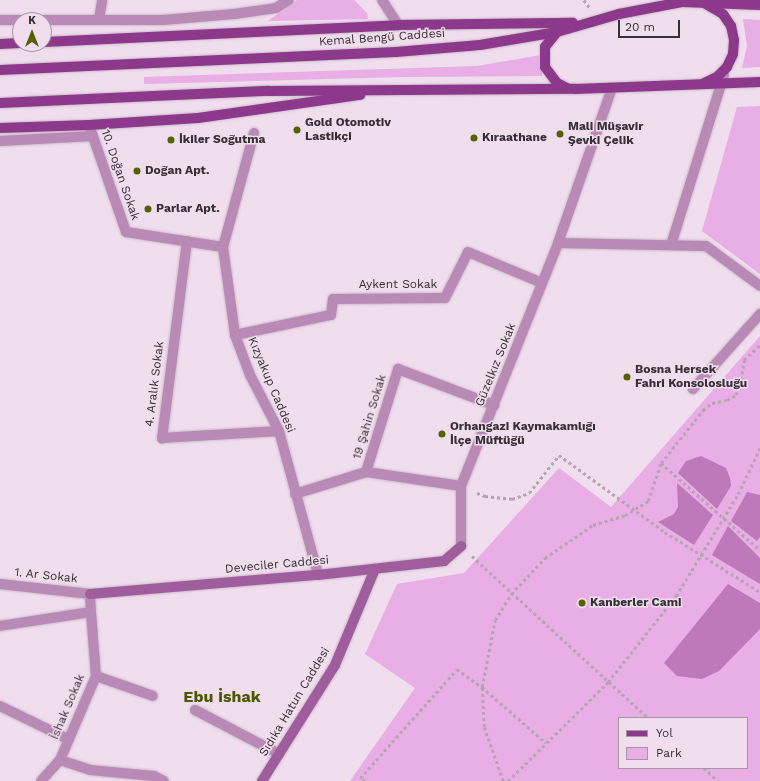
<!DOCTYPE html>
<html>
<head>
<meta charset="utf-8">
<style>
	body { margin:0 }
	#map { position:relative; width:760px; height:781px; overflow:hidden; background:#f0ddee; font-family:"Work Sans",sans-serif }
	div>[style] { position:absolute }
	.green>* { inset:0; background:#e8aee5 }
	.water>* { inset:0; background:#bd79ba }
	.path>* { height:2.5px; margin-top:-1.25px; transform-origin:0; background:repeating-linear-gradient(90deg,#b4a5b2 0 3px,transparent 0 6px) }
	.roads { filter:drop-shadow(0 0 1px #cbbac9) drop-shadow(0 0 1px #cbbac9) }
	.street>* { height:10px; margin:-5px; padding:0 5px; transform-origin:5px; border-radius:5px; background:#b88ab5 }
	.secondary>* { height:10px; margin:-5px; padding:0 5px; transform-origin:5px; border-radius:5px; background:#a05d9d }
	.primary>* { height:10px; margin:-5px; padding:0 5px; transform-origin:5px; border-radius:5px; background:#8d398b }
	.dots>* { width:11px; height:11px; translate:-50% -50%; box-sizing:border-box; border:2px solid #f0ddee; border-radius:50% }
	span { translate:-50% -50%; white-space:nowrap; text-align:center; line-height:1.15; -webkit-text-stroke:3px #f0ddee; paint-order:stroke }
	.street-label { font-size:12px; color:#362f36 }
	.poi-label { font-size:12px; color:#362f36; font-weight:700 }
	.left { translate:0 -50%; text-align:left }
	.district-label { font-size:16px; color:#4b5701; font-weight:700 }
	.legend { position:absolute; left:618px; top:717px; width:130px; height:52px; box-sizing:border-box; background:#f0ddee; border:1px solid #a697a4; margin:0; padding:5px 7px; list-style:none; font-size:12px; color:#362f36 }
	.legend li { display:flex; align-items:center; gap:8px; height:20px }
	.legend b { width:20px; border:1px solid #a697a4 }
	.north { position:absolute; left:12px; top:12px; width:40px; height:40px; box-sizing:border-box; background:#f0ddee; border:1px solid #a697a4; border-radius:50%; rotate:0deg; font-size:11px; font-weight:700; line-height:16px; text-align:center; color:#362f36 }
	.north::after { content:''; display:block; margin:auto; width:14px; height:18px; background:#546102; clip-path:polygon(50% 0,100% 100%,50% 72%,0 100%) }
	.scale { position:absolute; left:618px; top:20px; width:62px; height:18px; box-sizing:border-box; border:2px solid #362f36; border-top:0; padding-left:5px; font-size:12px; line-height:14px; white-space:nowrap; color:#362f36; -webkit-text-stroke:3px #f0ddee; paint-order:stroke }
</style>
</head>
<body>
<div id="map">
	<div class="green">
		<div style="clip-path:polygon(297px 0,354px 0,367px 13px,368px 19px,268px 21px)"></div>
		<div style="clip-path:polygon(743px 19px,760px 20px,760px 67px,742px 68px,747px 46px)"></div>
		<div style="clip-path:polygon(541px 55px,542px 76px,404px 77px,144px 84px,144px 77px,477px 66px)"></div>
		<div style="clip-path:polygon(760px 106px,760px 274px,702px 231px,737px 107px)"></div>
		<div style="clip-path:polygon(evenodd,760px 336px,760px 781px,350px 781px,415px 688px,365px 654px,397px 584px,464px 573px,559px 468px,611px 507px,760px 336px,619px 718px,747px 718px,747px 768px,619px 768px,619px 718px)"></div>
	</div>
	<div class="water">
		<div style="clip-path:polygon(701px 456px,726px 468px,730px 478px,731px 486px,717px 509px,678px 473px,686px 461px)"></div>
		<div style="clip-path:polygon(677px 483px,713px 515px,694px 545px,658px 522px,674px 514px,678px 507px)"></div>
		<div style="clip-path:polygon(747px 492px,760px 495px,760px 537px,757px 541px,731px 521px)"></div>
		<div style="clip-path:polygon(728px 526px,760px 558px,760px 584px,712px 555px)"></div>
		<div style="clip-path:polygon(728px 584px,760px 603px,760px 629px,719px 671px,702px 679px,677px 676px,664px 663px)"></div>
	</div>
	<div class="path">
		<div style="left:584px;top:0;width:9px;rotate:54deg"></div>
		<div style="left:661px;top:463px;width:132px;rotate:41.3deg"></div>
		<div style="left:477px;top:493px;width:9px;rotate:21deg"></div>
		<div style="left:485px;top:496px;width:27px;rotate:6deg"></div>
		<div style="left:512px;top:499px;width:18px;rotate:-19deg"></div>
		<div style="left:529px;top:493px;width:48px;rotate:-51.7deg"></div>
		<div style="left:559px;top:455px;width:131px;rotate:36deg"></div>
		<div style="left:665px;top:532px;width:112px;rotate:32.3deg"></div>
		<div style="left:472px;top:556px;width:239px;rotate:42.6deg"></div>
		<div style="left:704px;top:768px;width:19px;rotate:43deg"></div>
		<div style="left:365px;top:781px;width:6px;rotate:-149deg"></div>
		<div style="left:360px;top:778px;width:146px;rotate:-48.3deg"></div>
		<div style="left:457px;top:669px;width:31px;rotate:36deg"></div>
		<div style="left:482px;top:687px;width:85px;rotate:41.2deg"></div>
		<div style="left:503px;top:781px;width:57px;rotate:-109.4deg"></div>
		<div style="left:484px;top:727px;width:40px;rotate:-92.9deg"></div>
		<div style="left:482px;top:687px;width:68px;rotate:-79deg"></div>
		<div style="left:495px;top:620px;width:31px;rotate:-58deg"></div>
		<div style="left:511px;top:594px;width:50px;rotate:-46.6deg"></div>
		<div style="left:545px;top:558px;width:58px;rotate:-34.5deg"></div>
		<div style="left:593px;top:525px;width:34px;rotate:-17deg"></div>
		<div style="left:625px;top:515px;width:27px;rotate:-31deg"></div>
		<div style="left:648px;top:501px;width:40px;rotate:-71.1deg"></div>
		<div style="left:661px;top:463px;width:68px;rotate:-51.6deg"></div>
		<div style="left:703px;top:410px;width:11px;rotate:-38deg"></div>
		<div style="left:712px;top:403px;width:15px;rotate:-11deg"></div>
		<div style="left:727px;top:400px;width:10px;rotate:-29deg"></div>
		<div style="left:736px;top:395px;width:10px;rotate:-66deg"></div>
		<div style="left:740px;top:386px;width:26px;rotate:-81deg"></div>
		<div style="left:744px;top:360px;width:22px;rotate:-43deg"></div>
		<div style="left:508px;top:781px;width:141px;rotate:-44.7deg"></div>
		<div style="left:608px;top:682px;width:110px;rotate:-51.7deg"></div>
		<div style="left:676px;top:596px;width:119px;rotate:-58.7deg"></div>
		<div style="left:738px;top:494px;width:51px;rotate:-64.4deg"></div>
	</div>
	<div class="roads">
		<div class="street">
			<div style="left:382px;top:0;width:30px;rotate:57deg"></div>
			<div style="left:0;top:20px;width:20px"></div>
			<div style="left:44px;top:20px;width:119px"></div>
			<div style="left:163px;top:20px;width:71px;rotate:-4.8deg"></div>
			<div style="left:234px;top:14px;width:42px;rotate:-8.1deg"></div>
			<div style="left:276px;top:8px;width:15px;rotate:-32deg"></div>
			<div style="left:99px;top:20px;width:20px;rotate:-81deg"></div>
			<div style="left:89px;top:125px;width:113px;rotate:70.9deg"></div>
			<div style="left:126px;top:232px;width:98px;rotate:8.8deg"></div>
			<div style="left:254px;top:133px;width:118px;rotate:105.2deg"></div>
			<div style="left:223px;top:247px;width:89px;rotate:82.2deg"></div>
			<div style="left:235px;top:335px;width:43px;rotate:69.4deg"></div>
			<div style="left:250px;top:375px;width:63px;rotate:62.6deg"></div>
			<div style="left:279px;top:431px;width:149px;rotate:74.8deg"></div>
			<div style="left:0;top:141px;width:93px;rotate:-3.1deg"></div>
			<div style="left:187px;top:241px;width:199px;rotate:97.2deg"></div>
			<div style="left:162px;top:438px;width:117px;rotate:-3.4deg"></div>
			<div style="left:558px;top:243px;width:148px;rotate:1.2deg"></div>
			<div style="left:706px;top:246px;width:67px;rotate:36.5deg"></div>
			<div style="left:671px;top:245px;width:178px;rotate:-72.7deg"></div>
			<div style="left:235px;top:335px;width:98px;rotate:-11.8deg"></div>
			<div style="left:331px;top:315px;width:16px;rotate:-83deg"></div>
			<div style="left:333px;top:299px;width:112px;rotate:-0.5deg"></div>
			<div style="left:445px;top:298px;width:51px;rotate:-63.4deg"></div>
			<div style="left:468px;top:252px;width:80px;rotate:22.7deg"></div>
			<div style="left:693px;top:389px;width:101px;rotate:-48.2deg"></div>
			<div style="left:366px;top:472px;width:108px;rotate:-72.7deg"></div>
			<div style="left:398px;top:369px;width:103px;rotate:20.6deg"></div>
			<div style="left:295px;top:494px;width:74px;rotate:-17.2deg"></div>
			<div style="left:366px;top:472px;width:96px;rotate:8.4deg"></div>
			<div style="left:461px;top:546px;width:60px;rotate:-90deg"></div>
			<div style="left:461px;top:486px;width:262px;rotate:-68.2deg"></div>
			<div style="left:558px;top:243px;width:164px;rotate:-70.8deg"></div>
			<div style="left:0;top:584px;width:91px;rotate:6.3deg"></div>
			<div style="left:90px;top:594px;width:18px;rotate:87deg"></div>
			<div style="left:91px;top:612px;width:92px;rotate:171.3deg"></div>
			<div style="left:96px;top:676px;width:60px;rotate:19.3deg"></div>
			<div style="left:0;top:706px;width:76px;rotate:25.9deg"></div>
			<div style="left:195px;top:710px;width:95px;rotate:27.6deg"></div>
			<div style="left:60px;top:760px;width:32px;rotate:18deg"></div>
			<div style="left:90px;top:770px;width:64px;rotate:5.4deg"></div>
			<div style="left:154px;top:776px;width:11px;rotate:27deg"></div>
			<div style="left:41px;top:781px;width:28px;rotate:-48deg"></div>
			<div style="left:60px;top:760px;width:91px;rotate:-66.8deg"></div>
			<div style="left:96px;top:676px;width:64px;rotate:-94.5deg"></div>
		</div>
		<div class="secondary">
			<div style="left:90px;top:594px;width:229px;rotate:-4.8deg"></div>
			<div style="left:318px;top:575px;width:127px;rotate:-6.3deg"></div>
			<div style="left:444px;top:561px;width:23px;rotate:-41deg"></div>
			<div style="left:262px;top:781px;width:137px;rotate:-57.8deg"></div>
			<div style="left:335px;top:665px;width:104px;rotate:-67.4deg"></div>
		</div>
		<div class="primary">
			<div style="left:557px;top:32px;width:19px;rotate:129deg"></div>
			<div style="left:545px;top:47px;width:20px;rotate:90deg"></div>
			<div style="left:545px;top:67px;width:20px;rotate:53deg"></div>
			<div style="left:557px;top:83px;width:11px;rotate:27deg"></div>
			<div style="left:44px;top:42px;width:354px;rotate:-2.7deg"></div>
			<div style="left:398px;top:25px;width:175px;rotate:-0.7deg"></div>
			<div style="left:0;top:44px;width:20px;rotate:-3deg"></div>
			<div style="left:0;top:70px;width:396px;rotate:-2.6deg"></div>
			<div style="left:396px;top:52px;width:84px;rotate:-4.8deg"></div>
			<div style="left:480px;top:45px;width:78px;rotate:-9.6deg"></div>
			<div style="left:557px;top:32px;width:65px;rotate:-16.2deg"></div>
			<div style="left:619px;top:14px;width:64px;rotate:-10.8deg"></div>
			<div style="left:682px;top:2px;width:78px;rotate:2.2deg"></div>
			<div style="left:704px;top:83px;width:14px;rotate:-25deg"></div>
			<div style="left:717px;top:77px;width:14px;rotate:-45deg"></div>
			<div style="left:727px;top:67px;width:14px;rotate:-65deg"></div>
			<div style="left:733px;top:54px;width:14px;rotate:-86deg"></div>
			<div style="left:734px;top:40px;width:14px;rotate:-102deg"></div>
			<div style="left:731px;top:26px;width:14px;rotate:-124deg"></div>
			<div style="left:723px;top:14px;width:22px;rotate:-150deg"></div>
			<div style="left:0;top:103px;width:269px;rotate:-2.6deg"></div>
			<div style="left:269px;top:91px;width:306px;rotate:-0.4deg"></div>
			<div style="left:575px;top:89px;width:185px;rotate:-2.2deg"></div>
			<div style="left:0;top:128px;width:89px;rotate:-1.9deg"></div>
			<div style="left:89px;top:125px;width:109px;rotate:-3.7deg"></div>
			<div style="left:198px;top:118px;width:164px;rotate:-8.1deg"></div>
		</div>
	</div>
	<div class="dots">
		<div style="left:297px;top:130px;background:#546102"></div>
		<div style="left:560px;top:134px;background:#546102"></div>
		<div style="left:474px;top:138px;background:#546102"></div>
		<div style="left:171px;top:140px;background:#546102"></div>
		<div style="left:137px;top:171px;background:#546102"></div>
		<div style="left:148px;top:209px;background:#546102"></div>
		<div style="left:627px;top:377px;background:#546102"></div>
		<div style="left:442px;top:434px;background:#546102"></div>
		<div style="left:582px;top:603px;background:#546102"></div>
	</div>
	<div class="street-label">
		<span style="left:382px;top:38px;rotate:-4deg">Kemal Bengü Caddesi</span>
		<span style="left:120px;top:175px;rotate:71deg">10. Doğan Sokak</span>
		<span style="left:398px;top:285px">Aykent Sokak</span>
		<span style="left:496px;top:365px;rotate:-68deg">Güzelkız Sokak</span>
		<span style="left:155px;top:384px;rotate:-83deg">4. Aralık Sokak</span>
		<span style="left:271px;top:385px;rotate:67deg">Kızyakup Caddesi</span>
		<span style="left:370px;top:417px;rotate:-73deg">19 Şahin Sokak</span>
		<span style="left:277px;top:565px;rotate:-5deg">Deveciler Caddesi</span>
		<span style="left:46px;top:576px;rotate:6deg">1. Ar Sokak</span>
		<span style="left:295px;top:702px;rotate:-59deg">Sıdıka Hatun Caddesi</span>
		<span style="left:68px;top:707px;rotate:-67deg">İshak Sokak</span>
	</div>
	<div class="poi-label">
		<span class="left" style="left:305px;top:130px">Gold Otomotiv<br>Lastikçi</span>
		<span class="left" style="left:568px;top:134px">Mali Müşavir<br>Şevki Çelik</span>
		<span class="left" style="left:482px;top:138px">Kıraathane</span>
		<span class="left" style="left:179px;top:140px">İkiler Soğutma</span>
		<span class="left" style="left:145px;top:171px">Doğan Apt.</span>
		<span class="left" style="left:156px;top:209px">Parlar Apt.</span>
		<span class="left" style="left:635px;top:377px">Bosna Hersek<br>Fahri Konsolosluğu</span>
		<span class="left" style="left:450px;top:434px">Orhangazi Kaymakamlığı<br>İlçe Müftüğü</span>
		<span class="left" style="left:590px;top:603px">Kanberler Cami</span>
	</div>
	<div class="district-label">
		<span style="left:222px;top:697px">Ebu İshak</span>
	</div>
	<ul class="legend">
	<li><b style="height:5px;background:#8d398b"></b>Yol</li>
	<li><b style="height:11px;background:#e8aee5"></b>Park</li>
	</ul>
	<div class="north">K</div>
	<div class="scale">20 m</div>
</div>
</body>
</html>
